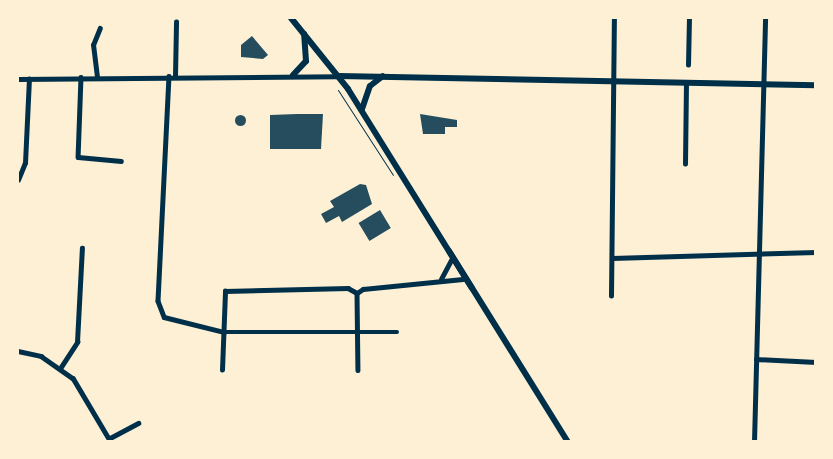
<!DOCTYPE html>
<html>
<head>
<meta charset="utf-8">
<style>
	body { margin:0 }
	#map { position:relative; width:833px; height:459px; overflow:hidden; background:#fdf0d5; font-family:Bitter,serif }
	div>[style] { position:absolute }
	.building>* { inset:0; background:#264d5e; transform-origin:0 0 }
	.round { border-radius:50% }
	.path>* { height:1px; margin:-0.5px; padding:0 0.5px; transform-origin:0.5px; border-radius:0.5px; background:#003049 }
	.minor>* { height:4.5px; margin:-2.25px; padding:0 2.25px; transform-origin:2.25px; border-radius:2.25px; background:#003049 }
	.tertiary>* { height:5px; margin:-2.5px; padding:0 2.5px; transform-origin:2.5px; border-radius:2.5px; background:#003049 }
	.secondary>* { height:5.5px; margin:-2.75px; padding:0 2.75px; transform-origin:2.75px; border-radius:2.75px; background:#003049 }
	.primary>* { height:6px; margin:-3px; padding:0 3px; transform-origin:3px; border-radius:3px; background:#003049 }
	span { translate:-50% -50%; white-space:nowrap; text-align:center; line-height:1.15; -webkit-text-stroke:4px #fdf0d5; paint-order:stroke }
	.frame { position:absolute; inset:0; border:19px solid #fdf0d5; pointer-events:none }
</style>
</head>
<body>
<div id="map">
	<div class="building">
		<div style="clip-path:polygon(252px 36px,268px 55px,263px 59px,241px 57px,241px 45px)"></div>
		<div style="clip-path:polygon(297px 114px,323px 114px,321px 149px,270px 149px,270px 115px)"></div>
		<div style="clip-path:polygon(420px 114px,457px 120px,457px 127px,445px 127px,445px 134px,423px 134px)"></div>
		<div class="round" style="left:234.5px;top:114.5px;width:11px;height:11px"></div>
		<div style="clip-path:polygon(360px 184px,366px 185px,372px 204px,342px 222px,339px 216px,326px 223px,321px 214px,334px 207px,330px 201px)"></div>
		<div style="left:380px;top:210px;width:21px;height:25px;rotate:59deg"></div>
	</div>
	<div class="path">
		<div style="left:338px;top:90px;width:101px;rotate:57.1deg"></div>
	</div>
	<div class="minor">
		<div style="left:688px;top:65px;width:47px;rotate:-88.8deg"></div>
		<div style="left:169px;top:76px;width:225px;rotate:92.8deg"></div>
		<div style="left:158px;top:301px;width:17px;rotate:69deg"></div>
		<div style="left:164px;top:317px;width:62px;rotate:14deg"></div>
		<div style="left:224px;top:332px;width:173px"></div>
		<div style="left:175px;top:76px;width:54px;rotate:-88.9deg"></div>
		<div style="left:81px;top:77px;width:80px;rotate:92.1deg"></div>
		<div style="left:78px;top:157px;width:43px;rotate:5.3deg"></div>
		<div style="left:97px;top:77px;width:32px;rotate:-97deg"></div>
		<div style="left:93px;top:45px;width:18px;rotate:-68deg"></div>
		<div style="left:685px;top:164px;width:81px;rotate:-89.3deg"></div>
		<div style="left:18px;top:180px;width:18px;rotate:-68deg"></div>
		<div style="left:25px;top:163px;width:84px;rotate:-87.3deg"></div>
		<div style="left:612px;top:258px;width:204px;rotate:-1.7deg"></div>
		<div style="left:441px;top:279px;width:21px;rotate:-62deg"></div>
		<div style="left:357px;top:293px;width:77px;rotate:89.3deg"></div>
		<div style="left:611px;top:296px;width:278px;rotate:-89.4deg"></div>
		<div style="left:18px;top:351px;width:24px;rotate:12deg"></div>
		<div style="left:41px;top:356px;width:39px;rotate:35deg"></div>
		<div style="left:73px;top:378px;width:74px;rotate:59.3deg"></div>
		<div style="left:756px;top:359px;width:60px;rotate:2.9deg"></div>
		<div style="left:61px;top:367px;width:30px;rotate:-57deg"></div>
		<div style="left:77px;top:342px;width:94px;rotate:-87deg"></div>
		<div style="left:222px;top:370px;width:79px;rotate:-87.8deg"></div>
		<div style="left:225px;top:291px;width:123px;rotate:-1.4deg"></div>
		<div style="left:348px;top:288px;width:10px;rotate:29deg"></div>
		<div style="left:357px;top:293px;width:7px;rotate:-34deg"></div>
		<div style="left:363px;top:289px;width:100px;rotate:-5.7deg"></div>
		<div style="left:110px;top:438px;width:32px;rotate:-28deg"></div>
		<div style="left:754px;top:442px;width:424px;rotate:-88.5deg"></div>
	</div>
	<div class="tertiary">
		<div style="left:18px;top:79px;width:320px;rotate:-0.5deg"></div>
	</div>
	<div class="secondary">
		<div style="left:339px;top:76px;width:477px;rotate:1.1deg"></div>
	</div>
	<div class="primary">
		<div style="left:291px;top:18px;width:91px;rotate:51.2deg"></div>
		<div style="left:348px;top:89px;width:234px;rotate:58.1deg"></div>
		<div style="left:293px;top:75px;width:19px;rotate:-47deg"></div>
		<div style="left:306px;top:61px;width:27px;rotate:-94deg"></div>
		<div style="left:362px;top:109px;width:24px;rotate:-71deg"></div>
		<div style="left:370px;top:86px;width:16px;rotate:-38deg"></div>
		<div style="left:449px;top:251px;width:225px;rotate:58.1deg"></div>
	</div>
	<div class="frame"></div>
</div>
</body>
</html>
